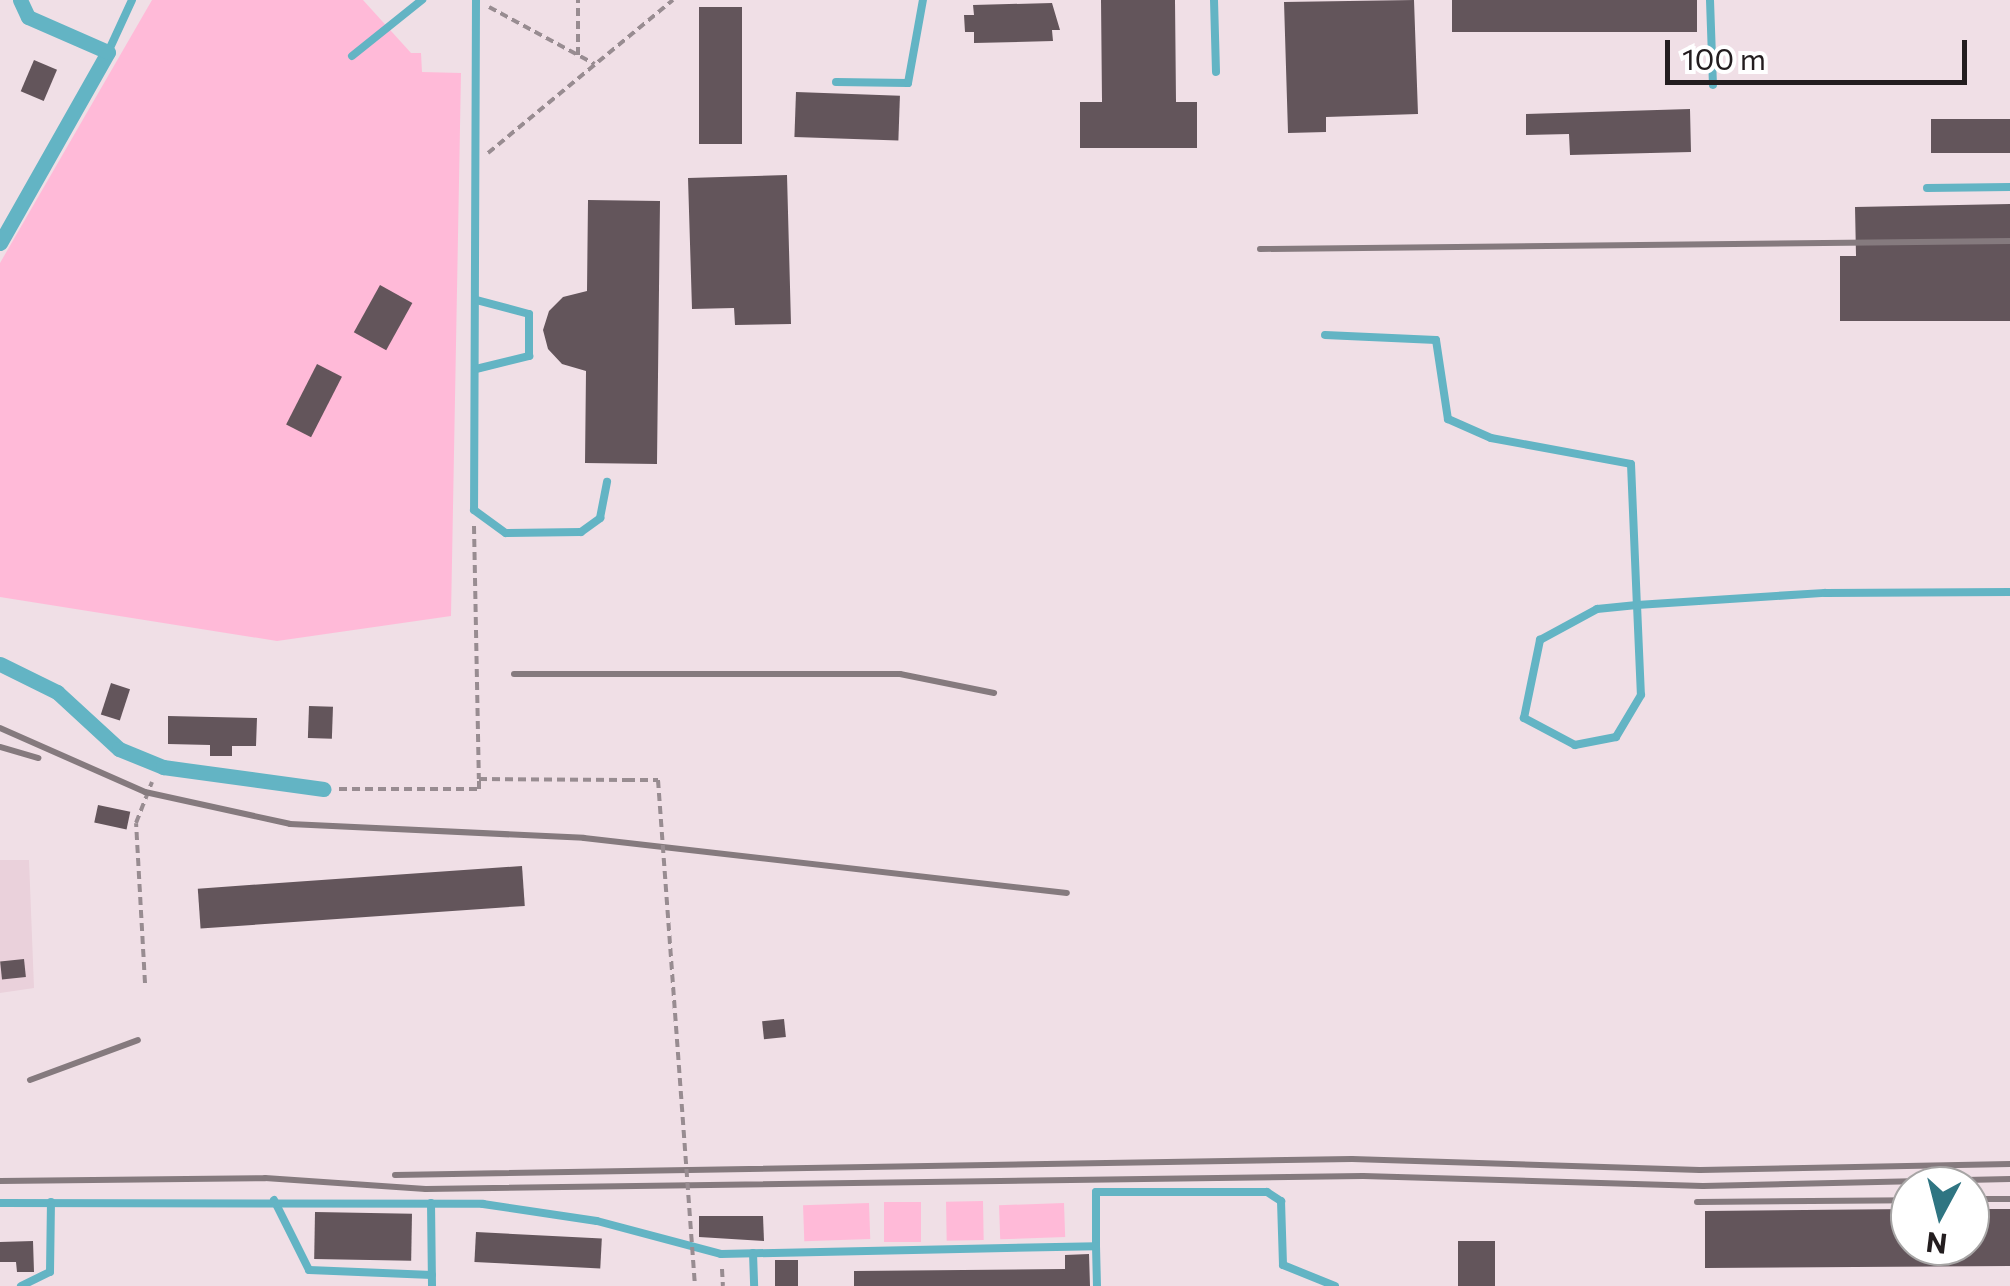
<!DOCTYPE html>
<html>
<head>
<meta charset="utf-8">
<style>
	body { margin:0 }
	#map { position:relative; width:2010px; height:1286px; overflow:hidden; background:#f0dfe6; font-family:Commissioner,sans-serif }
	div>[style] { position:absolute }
	.built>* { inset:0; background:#ead1db }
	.green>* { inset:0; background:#ffbad8; transform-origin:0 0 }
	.building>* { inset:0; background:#63555b; transform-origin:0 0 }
	.path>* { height:4px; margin-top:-2px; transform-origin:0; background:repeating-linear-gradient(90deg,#988c91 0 8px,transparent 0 13px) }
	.lane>* { height:8px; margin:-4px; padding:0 4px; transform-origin:4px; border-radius:4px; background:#63b4c4 }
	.street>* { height:15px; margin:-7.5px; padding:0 7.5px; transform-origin:7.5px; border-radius:7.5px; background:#63b4c4 }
	.rail>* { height:6px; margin:-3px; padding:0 3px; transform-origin:3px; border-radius:3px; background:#857a7e }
	.path-bridge>* { height:4px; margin-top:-2px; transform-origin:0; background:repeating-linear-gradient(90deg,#988c91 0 8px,transparent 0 13px) }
	span { translate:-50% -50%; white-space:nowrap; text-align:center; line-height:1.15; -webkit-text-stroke:10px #fff; paint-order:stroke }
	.north { position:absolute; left:1890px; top:1166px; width:100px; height:100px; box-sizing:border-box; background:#fff; border:2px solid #a7a5a5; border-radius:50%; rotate:187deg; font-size:28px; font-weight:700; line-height:40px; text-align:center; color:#231d1f }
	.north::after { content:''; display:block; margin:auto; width:35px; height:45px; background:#2f7582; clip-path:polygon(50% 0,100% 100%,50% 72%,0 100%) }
	.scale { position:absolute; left:1665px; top:40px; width:302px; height:45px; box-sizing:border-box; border:5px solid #231d1f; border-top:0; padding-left:12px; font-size:30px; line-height:35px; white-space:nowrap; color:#231d1f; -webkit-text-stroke:8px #fff; paint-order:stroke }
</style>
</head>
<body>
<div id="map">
	<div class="built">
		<div style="clip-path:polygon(0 860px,29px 860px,34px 988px,0 993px)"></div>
	</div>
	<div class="green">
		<div style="clip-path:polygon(152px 0,363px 0,411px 53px,421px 53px,422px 72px,461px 73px,451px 616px,277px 641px,0 597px,0 263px)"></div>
		<div style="left:983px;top:1201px;width:39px;height:37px;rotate:89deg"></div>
		<div style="left:884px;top:1202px;width:37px;height:40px"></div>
		<div style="left:869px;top:1203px;width:36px;height:66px;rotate:88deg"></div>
		<div style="left:1064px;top:1203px;width:34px;height:65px;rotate:88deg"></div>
	</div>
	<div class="building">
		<div style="clip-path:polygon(1101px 0,1175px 0,1176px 102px,1197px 102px,1197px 148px,1080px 148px,1080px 102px,1102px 102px)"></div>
		<div style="clip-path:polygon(1414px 0,1418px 114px,1326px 117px,1326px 132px,1288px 133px,1284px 2px)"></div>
		<div style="left:1452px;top:0;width:245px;height:32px"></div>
		<div style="clip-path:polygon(1052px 3px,1060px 30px,1052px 30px,1053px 41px,974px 43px,974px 32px,965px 32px,964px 15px,974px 15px,973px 5px)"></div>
		<div style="left:742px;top:7px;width:137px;height:43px;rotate:90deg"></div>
		<div style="left:34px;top:60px;width:25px;height:34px;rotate:23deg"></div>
		<div style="left:796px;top:92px;width:104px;height:45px;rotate:2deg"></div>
		<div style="clip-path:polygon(1690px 109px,1691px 152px,1570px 155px,1569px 134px,1526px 135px,1526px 114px)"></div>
		<div style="left:1931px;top:119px;width:79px;height:34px"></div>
		<div style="clip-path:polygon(787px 175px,791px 324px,735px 325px,734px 308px,692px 309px,688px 178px)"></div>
		<div style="clip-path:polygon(588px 200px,660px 201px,657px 464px,585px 463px,586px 371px,562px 364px,548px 349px,543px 330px,549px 311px,563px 297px,587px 291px)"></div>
		<div style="clip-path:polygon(2010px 204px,2010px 321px,1840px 321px,1840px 256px,1856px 256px,1855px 207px)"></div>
		<div style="left:380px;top:285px;width:37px;height:54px;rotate:29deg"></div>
		<div style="left:317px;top:364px;width:28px;height:68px;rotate:27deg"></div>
		<div style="left:111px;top:683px;width:20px;height:33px;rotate:18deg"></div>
		<div style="left:309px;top:706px;width:24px;height:32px;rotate:2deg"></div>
		<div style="clip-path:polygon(168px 716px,257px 718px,256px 746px,232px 746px,232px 756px,210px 756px,210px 745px,168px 744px)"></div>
		<div style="left:98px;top:805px;width:33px;height:18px;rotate:12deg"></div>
		<div style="left:522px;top:866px;width:40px;height:325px;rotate:86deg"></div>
		<div style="left:24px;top:959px;width:18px;height:24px;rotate:84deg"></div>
		<div style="left:784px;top:1019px;width:18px;height:22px;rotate:84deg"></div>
		<div style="clip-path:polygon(1910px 1209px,1910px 1246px,1970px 1246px,1970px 1209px,2010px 1209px,2010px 1266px,1705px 1268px,1705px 1211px)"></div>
		<div style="left:315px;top:1212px;width:97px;height:47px;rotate:1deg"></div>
		<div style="clip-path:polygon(699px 1216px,763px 1216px,764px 1241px,699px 1237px)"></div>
		<div style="left:476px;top:1232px;width:126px;height:30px;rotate:3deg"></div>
		<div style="clip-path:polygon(33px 1241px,34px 1272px,17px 1272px,16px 1262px,0 1262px,0 1242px)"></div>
		<div style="left:1458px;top:1241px;width:37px;height:45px"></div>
		<div style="clip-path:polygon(1089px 1254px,1090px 1286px,854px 1286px,854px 1271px,1065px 1269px,1065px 1255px)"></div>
		<div style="left:775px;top:1260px;width:23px;height:26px"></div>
	</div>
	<div class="path">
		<div style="left:489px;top:7px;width:120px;rotate:28.3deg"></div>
		<div style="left:578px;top:55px;width:55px;rotate:-90deg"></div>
		<div style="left:488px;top:153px;width:240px;rotate:-39.6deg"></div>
		<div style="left:474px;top:526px;width:253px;rotate:88.9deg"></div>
		<div style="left:479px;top:779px;width:148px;rotate:0.4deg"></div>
		<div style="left:339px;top:789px;width:140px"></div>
		<div style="left:479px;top:789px;width:10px;rotate:-90deg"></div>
		<div style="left:145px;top:983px;width:160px;rotate:-93.2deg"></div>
		<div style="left:136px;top:823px;width:44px;rotate:-68.7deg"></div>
		<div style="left:722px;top:1269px;width:17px;rotate:87deg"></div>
	</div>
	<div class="lane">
		<div style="left:476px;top:0;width:510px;rotate:90.22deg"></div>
		<div style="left:474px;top:510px;width:39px;rotate:36deg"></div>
		<div style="left:506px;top:533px;width:75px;rotate:-0.8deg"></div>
		<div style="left:581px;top:532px;width:24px;rotate:-36deg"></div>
		<div style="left:600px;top:518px;width:37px;rotate:-79deg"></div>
		<div style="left:1214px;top:0;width:72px;rotate:88.4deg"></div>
		<div style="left:1710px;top:0;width:85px;rotate:88deg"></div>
		<div style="left:109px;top:50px;width:55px;rotate:-65.3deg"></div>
		<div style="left:352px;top:56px;width:90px;rotate:-38.7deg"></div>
		<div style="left:836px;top:82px;width:72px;rotate:0.8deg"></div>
		<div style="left:908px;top:83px;width:84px;rotate:-79.8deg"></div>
		<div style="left:1927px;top:188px;width:83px;rotate:-0.7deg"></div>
		<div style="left:1325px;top:335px;width:111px;rotate:2.6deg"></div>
		<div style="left:1436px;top:340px;width:80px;rotate:81.4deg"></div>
		<div style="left:1448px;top:419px;width:47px;rotate:23.8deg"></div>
		<div style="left:1491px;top:438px;width:142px;rotate:10.5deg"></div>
		<div style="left:1631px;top:464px;width:141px;rotate:87.6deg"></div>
		<div style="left:1637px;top:605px;width:90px;rotate:87.5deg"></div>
		<div style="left:1641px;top:695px;width:49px;rotate:120.8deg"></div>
		<div style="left:1616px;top:737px;width:42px;rotate:169deg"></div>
		<div style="left:1575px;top:745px;width:58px;rotate:-152.1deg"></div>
		<div style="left:1524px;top:718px;width:80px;rotate:-78.4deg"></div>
		<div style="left:1540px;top:640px;width:65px;rotate:-28.5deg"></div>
		<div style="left:1597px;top:609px;width:40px;rotate:-5.7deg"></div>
		<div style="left:1637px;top:605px;width:188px;rotate:-3.7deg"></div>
		<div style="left:1825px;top:593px;width:185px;rotate:-0.3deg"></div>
		<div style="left:476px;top:369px;width:55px;rotate:-13.8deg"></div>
		<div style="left:529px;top:356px;width:42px;rotate:-90deg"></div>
		<div style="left:529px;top:314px;width:55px;rotate:-165.2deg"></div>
		<div style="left:274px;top:1200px;width:78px;rotate:63.4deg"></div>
		<div style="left:309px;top:1270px;width:123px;rotate:2.3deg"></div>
		<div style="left:0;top:1203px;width:483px;rotate:0.1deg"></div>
		<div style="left:483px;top:1204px;width:115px;rotate:8.5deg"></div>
		<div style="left:597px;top:1221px;width:128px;rotate:14.9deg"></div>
		<div style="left:721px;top:1254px;width:375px;rotate:-1.2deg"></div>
		<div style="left:1096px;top:1246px;width:54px;rotate:-90deg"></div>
		<div style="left:1096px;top:1192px;width:171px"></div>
		<div style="left:1267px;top:1192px;width:17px;rotate:33deg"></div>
		<div style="left:1281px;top:1201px;width:64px;rotate:88.2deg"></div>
		<div style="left:1283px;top:1265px;width:56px;rotate:22deg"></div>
		<div style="left:431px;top:1203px;width:83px;rotate:89.3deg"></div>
		<div style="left:1096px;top:1246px;width:40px;rotate:88.6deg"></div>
		<div style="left:753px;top:1253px;width:33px;rotate:88deg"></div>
		<div style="left:21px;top:1286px;width:32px;rotate:-26deg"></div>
		<div style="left:50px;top:1272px;width:70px;rotate:-89.2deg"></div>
	</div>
	<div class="street">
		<div style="left:0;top:243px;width:219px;rotate:-60.5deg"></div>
		<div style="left:108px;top:52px;width:87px;rotate:-156.4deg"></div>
		<div style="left:28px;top:17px;width:19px;rotate:-115deg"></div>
		<div style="left:0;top:664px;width:64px;rotate:26.2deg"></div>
		<div style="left:57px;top:692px;width:84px;rotate:42.6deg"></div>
		<div style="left:119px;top:749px;width:48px;rotate:22.2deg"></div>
		<div style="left:163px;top:767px;width:162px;rotate:7.8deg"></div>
	</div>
	<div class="rail">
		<div style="left:1260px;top:249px;width:750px;rotate:-0.61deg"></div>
		<div style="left:514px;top:674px;width:386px"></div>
		<div style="left:900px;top:674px;width:96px;rotate:11.4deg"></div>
		<div style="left:0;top:728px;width:158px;rotate:23.8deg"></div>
		<div style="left:145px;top:792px;width:148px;rotate:12.4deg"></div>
		<div style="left:290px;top:824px;width:294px;rotate:2.7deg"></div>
		<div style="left:584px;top:838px;width:486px;rotate:6.5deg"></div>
		<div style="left:0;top:747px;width:40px;rotate:16deg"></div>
		<div style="left:30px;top:1080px;width:115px;rotate:-20.3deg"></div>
		<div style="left:395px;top:1175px;width:957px;rotate:-0.96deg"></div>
		<div style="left:1352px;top:1159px;width:348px;rotate:1.8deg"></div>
		<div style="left:1700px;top:1170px;width:310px;rotate:-1.1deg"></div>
		<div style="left:0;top:1181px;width:265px;rotate:-0.6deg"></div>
		<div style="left:265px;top:1178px;width:161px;rotate:3.9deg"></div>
		<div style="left:426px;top:1189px;width:937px;rotate:-0.79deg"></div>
		<div style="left:1363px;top:1176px;width:340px;rotate:1.7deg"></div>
		<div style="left:1703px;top:1186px;width:307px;rotate:-1.3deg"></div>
		<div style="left:1970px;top:1199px;width:40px"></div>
		<div style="left:1697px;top:1202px;width:213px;rotate:-0.5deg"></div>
	</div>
	<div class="path-bridge">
		<div style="left:627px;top:780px;width:31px"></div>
		<div style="left:658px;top:780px;width:507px;rotate:85.82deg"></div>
	</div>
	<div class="north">N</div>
	<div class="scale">100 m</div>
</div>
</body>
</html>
